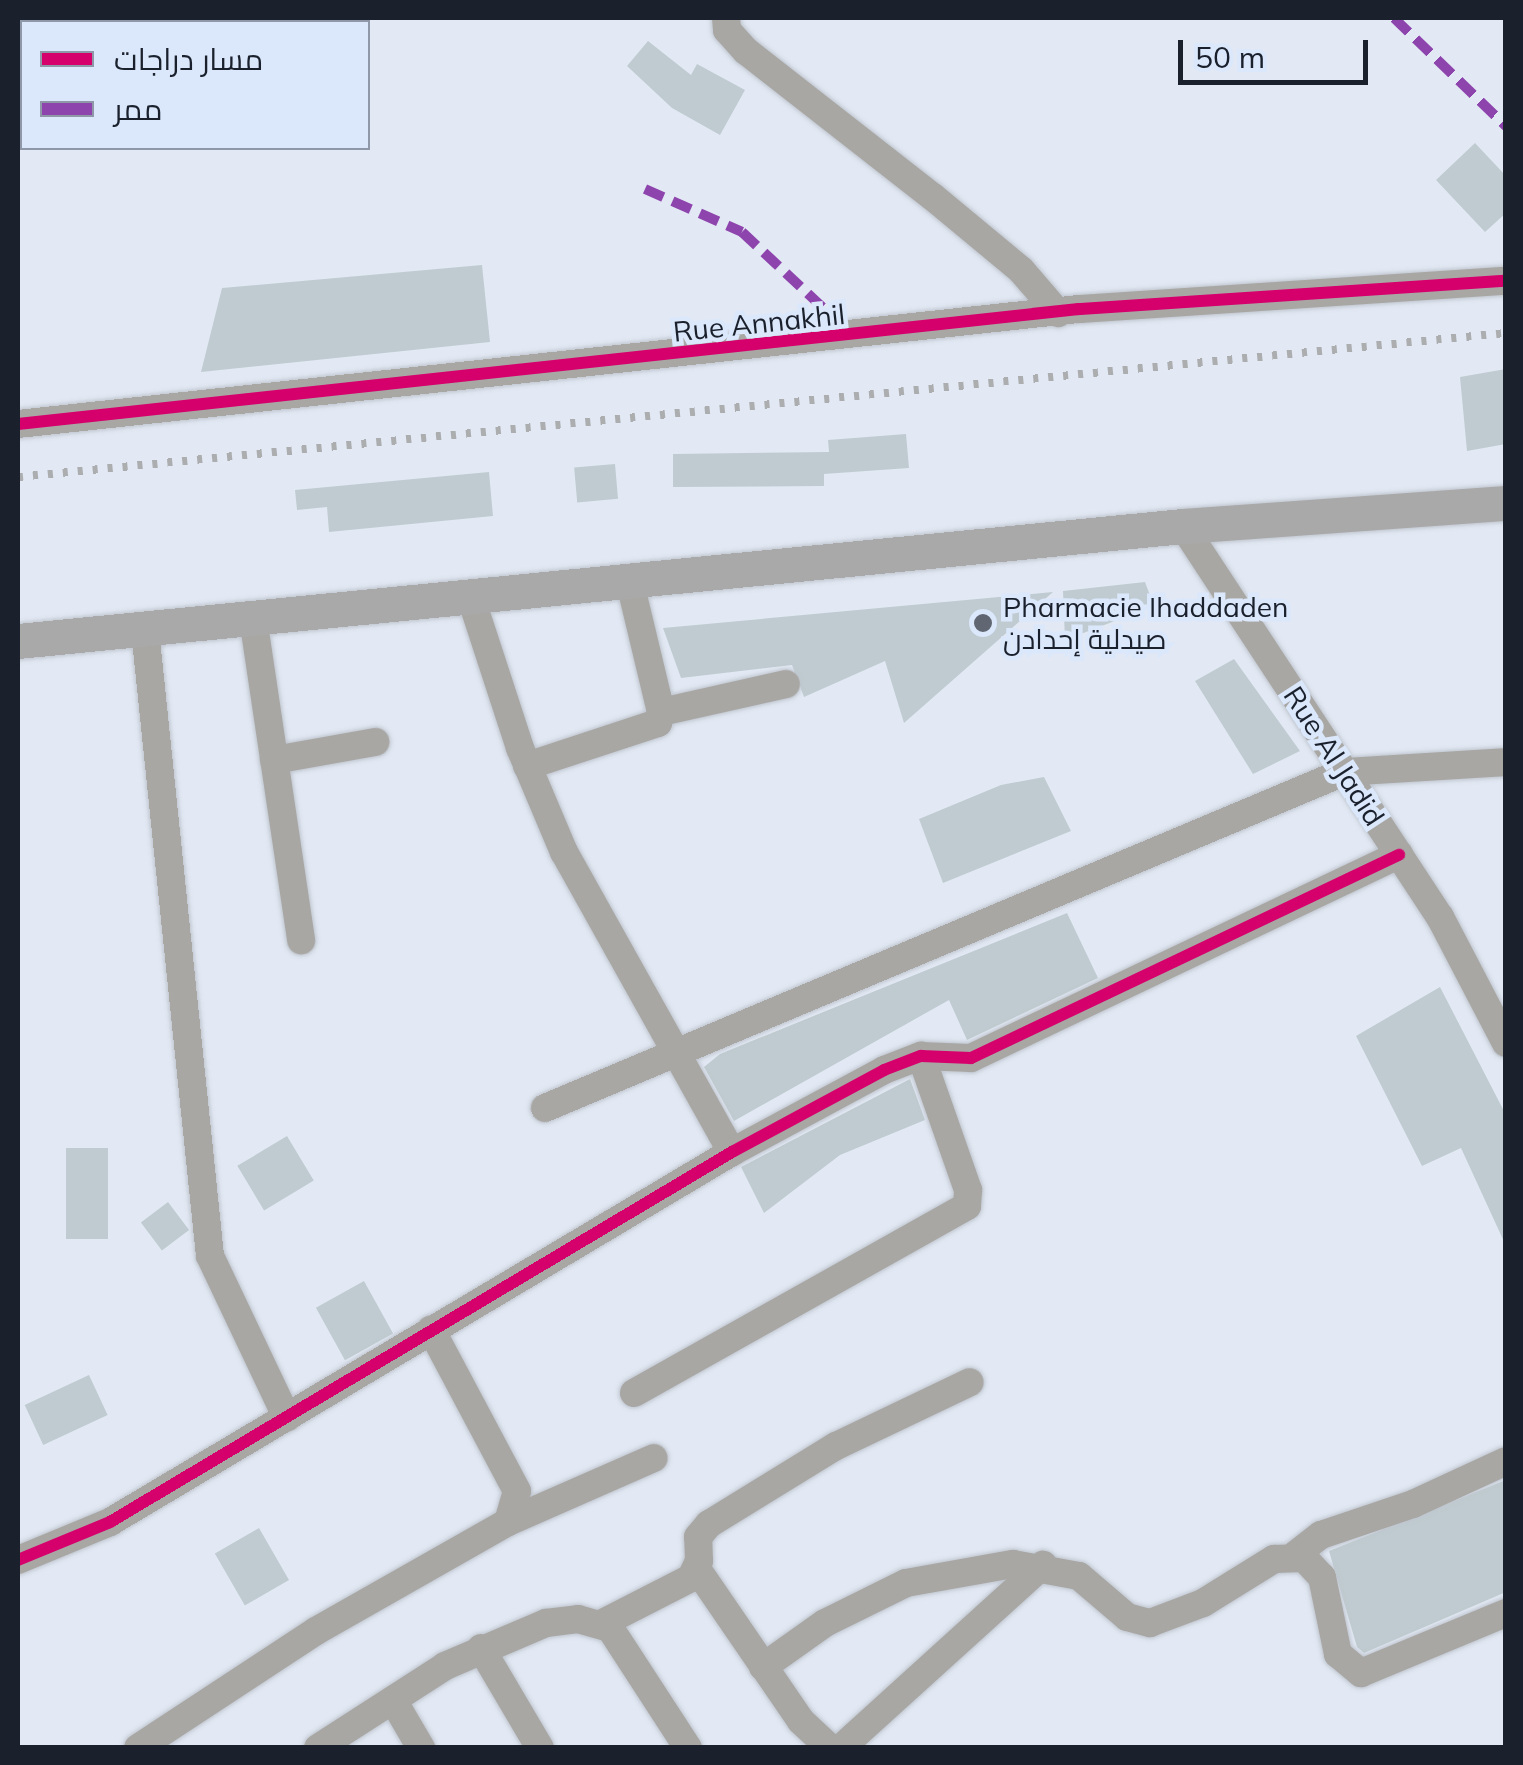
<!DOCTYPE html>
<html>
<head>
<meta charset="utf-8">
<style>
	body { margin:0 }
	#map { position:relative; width:1523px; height:1765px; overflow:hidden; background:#e2e9f4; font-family:Mulish,Cairo,sans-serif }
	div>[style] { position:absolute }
	.building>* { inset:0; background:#bfcbd0; transform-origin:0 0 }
	.roads { filter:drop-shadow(0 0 2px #c0c6cf) drop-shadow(0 0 2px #c0c6cf) }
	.minor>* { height:28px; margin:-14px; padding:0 14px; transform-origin:14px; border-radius:14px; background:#a8a7a4 }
	.major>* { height:35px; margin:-17.5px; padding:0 17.5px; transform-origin:17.5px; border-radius:17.5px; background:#aaa9a9 }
	.rail>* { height:8px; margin-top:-4px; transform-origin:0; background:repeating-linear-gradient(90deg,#abadaf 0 5px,transparent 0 15px) }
	.quiet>* { height:10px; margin-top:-5px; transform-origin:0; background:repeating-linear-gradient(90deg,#8e44ad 0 20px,transparent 0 30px) }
	.cycleway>* { height:12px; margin:-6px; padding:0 6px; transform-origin:6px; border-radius:6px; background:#d6006c }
	.dots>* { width:28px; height:28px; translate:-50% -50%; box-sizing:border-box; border:5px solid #dbe7fb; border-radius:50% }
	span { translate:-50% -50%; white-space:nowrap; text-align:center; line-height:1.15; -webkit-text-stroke:9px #dbe7fb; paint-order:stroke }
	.street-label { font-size:28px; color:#1a212d }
	.poi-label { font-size:28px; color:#1a212d }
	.left { translate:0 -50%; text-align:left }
	.frame { position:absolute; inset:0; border:20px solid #1a212d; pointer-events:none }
	.legend { position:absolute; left:20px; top:20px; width:350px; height:130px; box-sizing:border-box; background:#dbe7fb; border:2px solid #8e98a9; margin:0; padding:12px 18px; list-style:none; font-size:30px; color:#1a212d }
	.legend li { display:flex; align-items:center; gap:20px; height:50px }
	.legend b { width:50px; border:2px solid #8e98a9 }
	.scale { position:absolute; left:1178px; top:40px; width:190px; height:45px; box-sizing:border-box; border:5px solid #1a212d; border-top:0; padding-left:12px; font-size:30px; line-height:35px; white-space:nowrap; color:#1a212d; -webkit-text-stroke:8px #dbe7fb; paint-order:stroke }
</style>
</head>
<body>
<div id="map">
	<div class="building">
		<div style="clip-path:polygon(648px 41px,691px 75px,697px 64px,745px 90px,720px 135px,672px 108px,627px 66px)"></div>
		<div style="clip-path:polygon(1475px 143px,1506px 176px,1506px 213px,1485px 232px,1436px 180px)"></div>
		<div style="clip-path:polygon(482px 265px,490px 342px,201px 372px,222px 288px)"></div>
		<div style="clip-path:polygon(1506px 369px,1506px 444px,1467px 451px,1460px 377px)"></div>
		<div style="clip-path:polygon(906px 434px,909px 468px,824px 474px,824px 486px,673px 487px,673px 454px,829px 452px,828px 440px)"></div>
		<div style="left:615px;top:464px;width:35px;height:41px;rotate:85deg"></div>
		<div style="clip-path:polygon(489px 472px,493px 516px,329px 532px,327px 507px,297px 510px,295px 490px)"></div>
		<div style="clip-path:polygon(1145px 582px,1154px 606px,1065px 640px,1063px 591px)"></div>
		<div style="clip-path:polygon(1053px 592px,904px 723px,885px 661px,804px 697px,792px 665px,681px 678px,663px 628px)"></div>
		<div style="clip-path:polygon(1234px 659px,1300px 751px,1253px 774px,1195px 681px)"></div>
		<div style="clip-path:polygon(1044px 777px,1071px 831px,943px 883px,919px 819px,1001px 785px)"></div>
		<div style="clip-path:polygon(1067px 913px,1098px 978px,967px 1040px,949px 1000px,734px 1121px,704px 1067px,720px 1054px)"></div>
		<div style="clip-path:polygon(1440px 987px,1506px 1115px,1506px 1246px,1461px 1148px,1422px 1166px,1356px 1036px)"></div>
		<div style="clip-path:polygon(910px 1079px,925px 1120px,840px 1155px,764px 1213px,741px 1167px)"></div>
		<div style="left:287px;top:1136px;width:52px;height:58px;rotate:59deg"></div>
		<div style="left:66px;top:1148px;width:42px;height:91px"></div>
		<div style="left:168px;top:1202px;width:35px;height:34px;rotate:53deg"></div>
		<div style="left:364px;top:1281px;width:60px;height:55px;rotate:61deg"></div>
		<div style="left:89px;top:1375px;width:44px;height:71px;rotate:65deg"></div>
		<div style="clip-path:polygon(1506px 1480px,1506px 1592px,1364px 1653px,1357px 1647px,1329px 1551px)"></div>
		<div style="left:259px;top:1528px;width:60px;height:51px;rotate:60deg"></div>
	</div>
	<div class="roads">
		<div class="minor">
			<div style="left:726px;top:18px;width:12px;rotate:85deg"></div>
			<div style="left:727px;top:30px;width:28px;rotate:48deg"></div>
			<div style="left:746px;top:51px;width:237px;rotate:38deg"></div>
			<div style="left:933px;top:197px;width:114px;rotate:39.7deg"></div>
			<div style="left:1021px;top:270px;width:57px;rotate:49.3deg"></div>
			<div style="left:18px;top:424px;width:1067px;rotate:-6.19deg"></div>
			<div style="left:1079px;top:309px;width:428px;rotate:-3.8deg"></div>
			<div style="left:1183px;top:526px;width:468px;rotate:56.7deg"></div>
			<div style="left:1440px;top:917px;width:142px;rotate:62.4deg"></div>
			<div style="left:471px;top:598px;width:158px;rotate:71.9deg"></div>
			<div style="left:520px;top:748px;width:113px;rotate:67.1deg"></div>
			<div style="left:564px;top:852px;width:344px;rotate:60.8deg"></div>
			<div style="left:253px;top:618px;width:326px;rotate:81.5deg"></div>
			<div style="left:145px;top:630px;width:629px;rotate:84.07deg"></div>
			<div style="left:210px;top:1256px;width:179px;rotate:64.6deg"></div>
			<div style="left:661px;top:712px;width:128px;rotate:-12.6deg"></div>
			<div style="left:274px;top:760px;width:103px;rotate:-10.1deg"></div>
			<div style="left:527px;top:766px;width:138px;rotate:-18.2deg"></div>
			<div style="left:658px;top:723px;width:11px;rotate:-75deg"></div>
			<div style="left:661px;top:712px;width:133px;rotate:-103.5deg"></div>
			<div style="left:545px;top:1108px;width:867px;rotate:-22.81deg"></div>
			<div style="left:1344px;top:772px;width:162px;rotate:-3.5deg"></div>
			<div style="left:634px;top:1393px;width:382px;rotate:-29.3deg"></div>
			<div style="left:967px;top:1206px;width:16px;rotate:-86deg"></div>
			<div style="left:968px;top:1190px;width:142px;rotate:-109.3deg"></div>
			<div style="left:508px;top:1522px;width:159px;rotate:-23.7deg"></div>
			<div style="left:1295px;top:1555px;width:33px;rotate:-38deg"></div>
			<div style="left:1321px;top:1535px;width:97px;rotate:-18.6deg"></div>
			<div style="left:1413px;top:1504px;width:102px;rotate:-24.8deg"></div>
			<div style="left:18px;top:1560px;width:100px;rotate:-22.4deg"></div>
			<div style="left:110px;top:1522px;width:724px;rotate:-30.75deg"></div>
			<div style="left:732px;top:1152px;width:173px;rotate:-28.3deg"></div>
			<div style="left:884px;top:1070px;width:40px;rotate:-21deg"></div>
			<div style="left:921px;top:1056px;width:50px;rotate:2.3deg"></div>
			<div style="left:971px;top:1058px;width:474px;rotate:-25.4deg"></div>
			<div style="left:697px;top:1569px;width:184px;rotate:55.6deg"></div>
			<div style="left:801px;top:1721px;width:40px;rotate:43deg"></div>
			<div style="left:601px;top:1624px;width:101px;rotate:-27.1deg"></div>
			<div style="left:691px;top:1578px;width:19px;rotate:-65deg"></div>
			<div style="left:699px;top:1561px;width:24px;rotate:-92deg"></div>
			<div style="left:698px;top:1537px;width:17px;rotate:-50deg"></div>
			<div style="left:709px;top:1524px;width:149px;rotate:-31.6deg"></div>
			<div style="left:836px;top:1446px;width:148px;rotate:-25.5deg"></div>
			<div style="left:481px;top:1648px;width:116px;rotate:59.5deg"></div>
			<div style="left:763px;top:1667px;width:76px;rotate:-35.4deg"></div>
			<div style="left:825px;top:1623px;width:90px;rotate:-26.3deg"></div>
			<div style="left:906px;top:1583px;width:109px;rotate:-10.1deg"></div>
			<div style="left:1013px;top:1564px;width:67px;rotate:10.3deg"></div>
			<div style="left:1079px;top:1576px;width:63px;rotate:40.5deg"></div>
			<div style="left:1127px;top:1617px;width:24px;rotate:15deg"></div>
			<div style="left:1150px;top:1623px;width:57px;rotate:-20.7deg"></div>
			<div style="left:1203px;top:1603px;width:84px;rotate:-31.8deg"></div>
			<div style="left:1274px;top:1559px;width:30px;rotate:-2deg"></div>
			<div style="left:1304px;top:1558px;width:26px;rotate:47deg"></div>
			<div style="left:1322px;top:1577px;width:79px;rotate:78.3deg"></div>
			<div style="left:1338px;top:1654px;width:30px;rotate:40deg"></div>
			<div style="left:1361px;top:1673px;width:157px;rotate:-22.5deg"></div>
			<div style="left:393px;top:1700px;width:56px;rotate:59.7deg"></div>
			<div style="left:138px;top:1748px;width:213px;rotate:-33.3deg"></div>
			<div style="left:316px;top:1631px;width:221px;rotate:-29.6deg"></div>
			<div style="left:508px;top:1522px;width:32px;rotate:-74deg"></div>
			<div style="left:517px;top:1491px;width:183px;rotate:-118deg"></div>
			<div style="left:318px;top:1748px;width:151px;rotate:-32.8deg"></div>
			<div style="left:445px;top:1666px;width:110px;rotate:-23.1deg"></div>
			<div style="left:546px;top:1623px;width:32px;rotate:-7deg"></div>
			<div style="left:578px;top:1619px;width:33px;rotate:16deg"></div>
			<div style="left:610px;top:1628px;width:143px;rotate:57deg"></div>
			<div style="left:841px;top:1748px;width:273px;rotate:-42.2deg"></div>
		</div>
		<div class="major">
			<div style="left:18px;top:641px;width:1171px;rotate:-5.64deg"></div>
			<div style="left:1183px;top:526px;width:324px;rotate:-4.1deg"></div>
		</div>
	</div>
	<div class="rail">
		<div style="left:18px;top:477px;width:1495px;rotate:-5.53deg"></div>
	</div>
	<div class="quiet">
		<div style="left:1394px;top:18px;width:156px;rotate:44deg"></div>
		<div style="left:645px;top:189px;width:106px;rotate:23.9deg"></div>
		<div style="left:742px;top:232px;width:151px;rotate:43.1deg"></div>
	</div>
	<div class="cycleway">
		<div style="left:18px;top:424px;width:1067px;rotate:-6.19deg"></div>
		<div style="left:1079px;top:309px;width:428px;rotate:-3.8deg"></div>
		<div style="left:18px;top:1560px;width:100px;rotate:-22.4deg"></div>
		<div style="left:110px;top:1522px;width:724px;rotate:-30.75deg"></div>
		<div style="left:732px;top:1152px;width:173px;rotate:-28.3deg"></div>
		<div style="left:884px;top:1070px;width:40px;rotate:-21deg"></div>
		<div style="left:921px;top:1056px;width:50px;rotate:2.3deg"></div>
		<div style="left:971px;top:1058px;width:474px;rotate:-25.4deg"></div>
	</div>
	<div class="dots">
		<div style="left:983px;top:623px;background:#606773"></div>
	</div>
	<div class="street-label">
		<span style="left:759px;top:323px;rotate:-6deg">Rue Annakhil</span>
		<span style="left:1334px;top:756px;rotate:57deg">Rue Al Jadid</span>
	</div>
	<div class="poi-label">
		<span class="left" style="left:1003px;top:623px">Pharmacie Ihaddaden<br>صيدلية إحدادن</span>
	</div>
	<div class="frame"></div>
	<ul class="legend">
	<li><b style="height:12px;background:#d6006c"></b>مسار دراجات</li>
	<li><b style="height:12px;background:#8e44ad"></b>ممر</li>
	</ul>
	<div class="scale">50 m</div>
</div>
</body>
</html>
